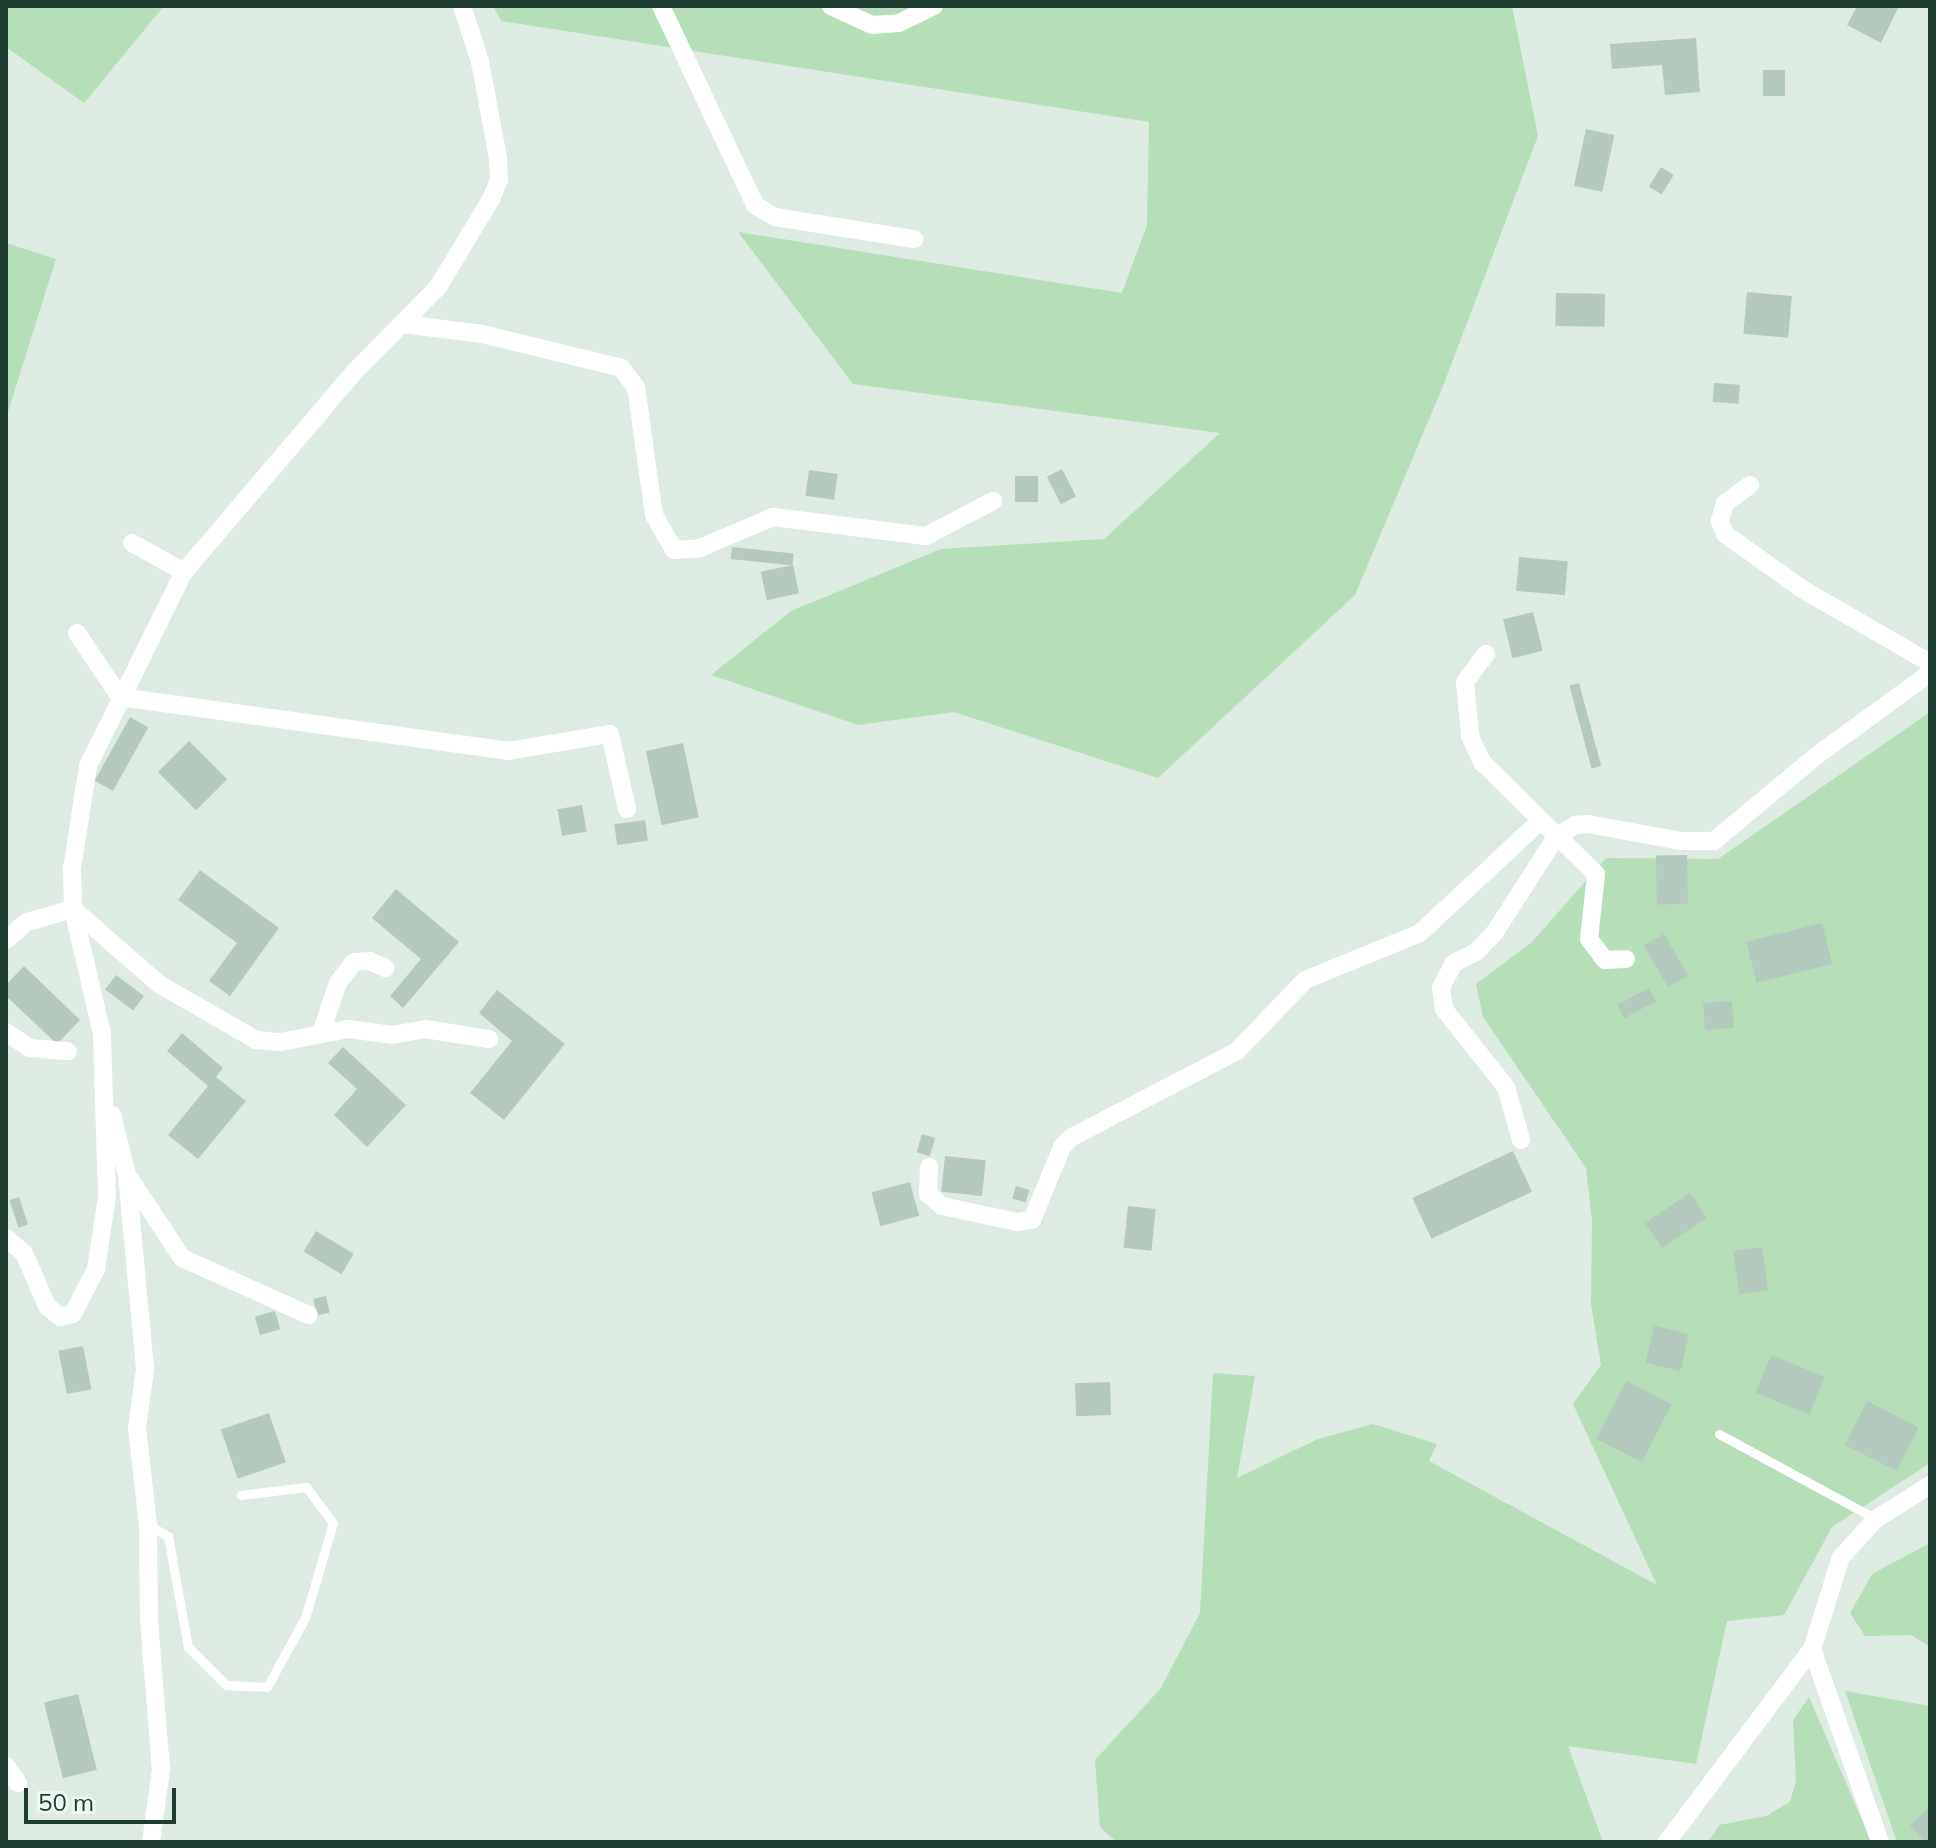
<!DOCTYPE html>
<html>
<head>
<meta charset="utf-8">
<style>
	body { margin:0 }
	#map { position:relative; width:1936px; height:1848px; overflow:hidden; background:#deebe3; font-family:Mulish,sans-serif }
	div>[style] { position:absolute }
	.green>* { inset:0; background:#b5deb9 }
	.building>* { inset:0; background:#b6c9be; transform-origin:0 0 }
	.service>* { height:9px; margin:-4.5px; padding:0 4.5px; transform-origin:4.5px; border-radius:4.5px; background:#fff }
	.minor>* { height:18px; margin:-9px; padding:0 9px; transform-origin:9px; border-radius:9px; background:#fff }
	span { translate:-50% -50%; white-space:nowrap; text-align:center; line-height:1.15; -webkit-text-stroke:6px #eef7f1; paint-order:stroke }
	.frame { position:absolute; inset:0; border:8px solid #1e3c2f; pointer-events:none }
	.scale { position:absolute; left:24px; top:1788px; width:152px; height:36px; box-sizing:border-box; border:4px solid #1e3c2f; border-top:0; padding-left:10px; font-size:24px; line-height:28px; white-space:nowrap; color:#1e3c2f; -webkit-text-stroke:6px #eef7f1; paint-order:stroke }
</style>
</head>
<body>
<div id="map">
	<div class="green">
		<div style="clip-path:polygon(6px 6px,164px 6px,84px 103px,6px 47px)"></div>
		<div style="clip-path:polygon(493px 6px,1512px 6px,1538px 136px,1443px 386px,1355px 595px,1158px 778px,954px 712px,858px 725px,711px 675px,791px 611px,941px 549px,1104px 539px,1220px 433px,853px 384px,738px 232px,1122px 293px,1147px 225px,1149px 122px,501px 21px)"></div>
		<div style="clip-path:polygon(6px 243px,56px 259px,6px 418px)"></div>
		<div style="clip-path:polygon(1930px 712px,1930px 1463px,1832px 1527px,1784px 1615px,1727px 1621px,1696px 1764px,1568px 1746px,1603px 1842px,1117px 1842px,1100px 1827px,1095px 1760px,1161px 1688px,1200px 1613px,1213px 1373px,1255px 1376px,1237px 1478px,1318px 1439px,1373px 1424px,1437px 1444px,1429px 1461px,1657px 1585px,1573px 1404px,1601px 1365px,1591px 1304px,1592px 1220px,1586px 1168px,1483px 1017px,1476px 984px,1532px 942px,1606px 858px,1718px 859px)"></div>
		<div style="clip-path:polygon(1930px 1543px,1930px 1647px,1911px 1635px,1865px 1636px,1850px 1613px,1872px 1574px)"></div>
		<div style="clip-path:polygon(1845px 1691px,1930px 1706px,1930px 1842px,1897px 1842px)"></div>
		<div style="clip-path:polygon(1809px 1697px,1871px 1841px,1708px 1842px,1719px 1825px,1766px 1816px,1790px 1802px,1796px 1781px,1793px 1720px)"></div>
	</div>
	<div class="building">
		<div style="clip-path:polygon(1857px 6px,1899px 6px,1881px 43px,1847px 25px)"></div>
		<div style="clip-path:polygon(1696px 38px,1700px 92px,1665px 95px,1662px 65px,1612px 69px,1610px 44px)"></div>
		<div style="left:1763px;top:70px;width:22px;height:26px"></div>
		<div style="left:1586px;top:129px;width:29px;height:58px;rotate:12deg"></div>
		<div style="left:1661px;top:167px;width:15px;height:23px;rotate:32deg"></div>
		<div style="left:1747px;top:292px;width:45px;height:42px;rotate:5deg"></div>
		<div style="left:1556px;top:293px;width:49px;height:33px;rotate:1deg"></div>
		<div style="left:1714px;top:383px;width:26px;height:19px;rotate:4deg"></div>
		<div style="left:1062px;top:469px;width:31px;height:17px;rotate:63deg"></div>
		<div style="left:809px;top:470px;width:29px;height:26px;rotate:8deg"></div>
		<div style="left:1015px;top:476px;width:23px;height:26px"></div>
		<div style="left:732px;top:547px;width:62px;height:12px;rotate:6deg"></div>
		<div style="left:1519px;top:557px;width:49px;height:34px;rotate:5deg"></div>
		<div style="left:793px;top:565px;width:29px;height:33px;rotate:78deg"></div>
		<div style="left:1533px;top:612px;width:40px;height:31px;rotate:76deg"></div>
		<div style="left:1579px;top:683px;width:86px;height:10px;rotate:75deg"></div>
		<div style="left:130px;top:717px;width:21px;height:73px;rotate:29deg"></div>
		<div style="left:189px;top:741px;width:54px;height:44px;rotate:45deg"></div>
		<div style="left:683px;top:743px;width:76px;height:38px;rotate:78deg"></div>
		<div style="left:582px;top:805px;width:27px;height:25px;rotate:80deg"></div>
		<div style="left:645px;top:820px;width:21px;height:31px;rotate:82deg"></div>
		<div style="left:1687px;top:855px;width:49px;height:31px;rotate:89deg"></div>
		<div style="clip-path:polygon(200px 870px,279px 928px,230px 996px,209px 981px,237px 943px,178px 900px)"></div>
		<div style="clip-path:polygon(396px 889px,459px 942px,403px 1008px,390px 996px,421px 959px,372px 918px)"></div>
		<div style="left:1822px;top:923px;width:42px;height:78px;rotate:76deg"></div>
		<div style="left:1664px;top:934px;width:48px;height:23px;rotate:60deg"></div>
		<div style="clip-path:polygon(24px 966px,80px 1020px,57px 1044px,6px 996px,6px 985px)"></div>
		<div style="left:116px;top:975px;width:35px;height:18px;rotate:37deg"></div>
		<div style="left:1649px;top:988px;width:15px;height:36px;rotate:62deg"></div>
		<div style="clip-path:polygon(497px 990px,565px 1044px,504px 1120px,470px 1093px,512px 1041px,479px 1013px)"></div>
		<div style="left:1732px;top:1001px;width:27px;height:29px;rotate:86deg"></div>
		<div style="clip-path:polygon(182px 1033px,223px 1068px,216px 1077px,246px 1101px,198px 1159px,168px 1135px,208px 1086px,167px 1051px)"></div>
		<div style="clip-path:polygon(343px 1047px,406px 1105px,367px 1147px,334px 1115px,357px 1089px,328px 1063px)"></div>
		<div style="left:922px;top:1134px;width:14px;height:19px;rotate:17deg"></div>
		<div style="left:1513px;top:1151px;width:45px;height:111px;rotate:65deg"></div>
		<div style="left:945px;top:1156px;width:41px;height:36px;rotate:6deg"></div>
		<div style="left:910px;top:1182px;width:35px;height:40px;rotate:75deg"></div>
		<div style="left:1016px;top:1186px;width:14px;height:13px;rotate:17deg"></div>
		<div style="left:1690px;top:1193px;width:30px;height:54px;rotate:56deg"></div>
		<div style="left:19px;top:1197px;width:29px;height:10px;rotate:72deg"></div>
		<div style="left:1128px;top:1206px;width:28px;height:42px;rotate:6deg"></div>
		<div style="left:316px;top:1231px;width:44px;height:24px;rotate:31deg"></div>
		<div style="left:1762px;top:1247px;width:44px;height:29px;rotate:82deg"></div>
		<div style="left:326px;top:1296px;width:17px;height:13px;rotate:77deg"></div>
		<div style="left:275px;top:1311px;width:19px;height:21px;rotate:74deg"></div>
		<div style="left:1654px;top:1326px;width:36px;height:38px;rotate:13deg"></div>
		<div style="left:83px;top:1346px;width:44px;height:25px;rotate:79deg"></div>
		<div style="left:1771px;top:1355px;width:58px;height:41px;rotate:22deg"></div>
		<div style="left:1626px;top:1381px;width:51px;height:65px;rotate:27deg"></div>
		<div style="left:1110px;top:1382px;width:33px;height:35px;rotate:88deg"></div>
		<div style="left:1867px;top:1401px;width:58px;height:49px;rotate:27deg"></div>
		<div style="left:269px;top:1413px;width:52px;height:51px;rotate:71deg"></div>
		<div style="left:78px;top:1694px;width:78px;height:35px;rotate:76deg"></div>
		<div style="clip-path:polygon(1930px 1807px,1930px 1842px,1925px 1842px,1910px 1825px)"></div>
	</div>
	<div class="service">
		<div style="left:1719px;top:1434px;width:179px;rotate:28.4deg"></div>
		<div style="left:148px;top:1525px;width:23px;rotate:29deg"></div>
		<div style="left:168px;top:1536px;width:113px;rotate:79.8deg"></div>
		<div style="left:188px;top:1647px;width:54px;rotate:45deg"></div>
		<div style="left:226px;top:1685px;width:41px;rotate:2.8deg"></div>
		<div style="left:267px;top:1687px;width:79px;rotate:-61.2deg"></div>
		<div style="left:305px;top:1618px;width:99px;rotate:-73.6deg"></div>
		<div style="left:333px;top:1523px;width:45px;rotate:-126.9deg"></div>
		<div style="left:306px;top:1487px;width:66px;rotate:173.1deg"></div>
	</div>
	<div class="minor">
		<div style="left:661px;top:6px;width:220px;rotate:64.7deg"></div>
		<div style="left:755px;top:205px;width:23px;rotate:31deg"></div>
		<div style="left:775px;top:217px;width:141px;rotate:9deg"></div>
		<div style="left:831px;top:6px;width:45px;rotate:24.9deg"></div>
		<div style="left:872px;top:25px;width:27px;rotate:-4deg"></div>
		<div style="left:899px;top:23px;width:39px;rotate:-26deg"></div>
		<div style="left:403px;top:324px;width:80px;rotate:7.2deg"></div>
		<div style="left:482px;top:334px;width:143px;rotate:13.7deg"></div>
		<div style="left:621px;top:368px;width:24px;rotate:52deg"></div>
		<div style="left:636px;top:387px;width:129px;rotate:82deg"></div>
		<div style="left:654px;top:515px;width:40px;rotate:60.3deg"></div>
		<div style="left:674px;top:550px;width:26px;rotate:-4deg"></div>
		<div style="left:700px;top:548px;width:79px;rotate:-23deg"></div>
		<div style="left:773px;top:517px;width:154px;rotate:7.1deg"></div>
		<div style="left:926px;top:536px;width:76px;rotate:-27.6deg"></div>
		<div style="left:1750px;top:485px;width:31px;rotate:144deg"></div>
		<div style="left:1725px;top:503px;width:19px;rotate:106deg"></div>
		<div style="left:1720px;top:521px;width:14px;rotate:69deg"></div>
		<div style="left:1725px;top:534px;width:95px;rotate:35.5deg"></div>
		<div style="left:1802px;top:589px;width:148px;rotate:30deg"></div>
		<div style="left:132px;top:543px;width:60px;rotate:29.1deg"></div>
		<div style="left:77px;top:633px;width:77px;rotate:56.1deg"></div>
		<div style="left:120px;top:697px;width:393px;rotate:7.9deg"></div>
		<div style="left:509px;top:751px;width:102px;rotate:-9.6deg"></div>
		<div style="left:610px;top:734px;width:77px;rotate:77.2deg"></div>
		<div style="left:1486px;top:654px;width:35px;rotate:127deg"></div>
		<div style="left:1465px;top:682px;width:54px;rotate:84.7deg"></div>
		<div style="left:1470px;top:736px;width:29px;rotate:65deg"></div>
		<div style="left:1482px;top:762px;width:160px;rotate:44.5deg"></div>
		<div style="left:1596px;top:874px;width:65px;rotate:96.1deg"></div>
		<div style="left:1589px;top:939px;width:26px;rotate:53deg"></div>
		<div style="left:1605px;top:960px;width:21px;rotate:-3deg"></div>
		<div style="left:73px;top:909px;width:114px;rotate:41.1deg"></div>
		<div style="left:159px;top:984px;width:112px;rotate:30deg"></div>
		<div style="left:256px;top:1040px;width:24px;rotate:5deg"></div>
		<div style="left:280px;top:1042px;width:70px;rotate:-10.7deg"></div>
		<div style="left:349px;top:1029px;width:43px;rotate:7.9deg"></div>
		<div style="left:392px;top:1035px;width:34px;rotate:-10deg"></div>
		<div style="left:425px;top:1029px;width:65px;rotate:8.9deg"></div>
		<div style="left:6px;top:940px;width:28px;rotate:-41deg"></div>
		<div style="left:27px;top:922px;width:48px;rotate:-15.8deg"></div>
		<div style="left:322px;top:1030px;width:50px;rotate:-71.2deg"></div>
		<div style="left:338px;top:983px;width:26px;rotate:-53deg"></div>
		<div style="left:354px;top:962px;width:16px;rotate:-4deg"></div>
		<div style="left:370px;top:961px;width:17px;rotate:25deg"></div>
		<div style="left:6px;top:1032px;width:29px;rotate:34deg"></div>
		<div style="left:30px;top:1048px;width:38px;rotate:5deg"></div>
		<div style="left:112px;top:1115px;width:62px;rotate:76deg"></div>
		<div style="left:127px;top:1175px;width:196px;rotate:84.7deg"></div>
		<div style="left:145px;top:1370px;width:59px;rotate:97.9deg"></div>
		<div style="left:137px;top:1428px;width:98px;rotate:83.5deg"></div>
		<div style="left:148px;top:1525px;width:96px;rotate:89.4deg"></div>
		<div style="left:149px;top:1621px;width:148px;rotate:85.4deg"></div>
		<div style="left:161px;top:1769px;width:74px;rotate:97.8deg"></div>
		<div style="left:1521px;top:1140px;width:55px;rotate:-105.8deg"></div>
		<div style="left:1506px;top:1087px;width:100px;rotate:-128.5deg"></div>
		<div style="left:1444px;top:1009px;width:21px;rotate:-98deg"></div>
		<div style="left:1441px;top:988px;width:28px;rotate:-63deg"></div>
		<div style="left:1454px;top:963px;width:25px;rotate:-27deg"></div>
		<div style="left:1476px;top:952px;width:28px;rotate:-46deg"></div>
		<div style="left:1495px;top:932px;width:113px;rotate:-57.3deg"></div>
		<div style="left:1556px;top:837px;width:22px;rotate:-32deg"></div>
		<div style="left:1575px;top:825px;width:13px;rotate:-4deg"></div>
		<div style="left:1588px;top:824px;width:95px;rotate:10.4deg"></div>
		<div style="left:1681px;top:841px;width:33px"></div>
		<div style="left:1714px;top:841px;width:133px;rotate:-39.8deg"></div>
		<div style="left:1816px;top:756px;width:141px;rotate:-36.1deg"></div>
		<div style="left:929px;top:1167px;width:27px;rotate:92deg"></div>
		<div style="left:928px;top:1194px;width:18px;rotate:41deg"></div>
		<div style="left:942px;top:1206px;width:77px;rotate:12deg"></div>
		<div style="left:1017px;top:1222px;width:15px;rotate:-8deg"></div>
		<div style="left:1032px;top:1220px;width:79px;rotate:-67.7deg"></div>
		<div style="left:1062px;top:1147px;width:14px;rotate:-45deg"></div>
		<div style="left:1072px;top:1137px;width:186px;rotate:-27.5deg"></div>
		<div style="left:1237px;top:1051px;width:98px;rotate:-46.2deg"></div>
		<div style="left:1305px;top:980px;width:124px;rotate:-22.2deg"></div>
		<div style="left:1420px;top:933px;width:164px;rotate:-43deg"></div>
		<div style="left:130px;top:1179px;width:95px;rotate:56.6deg"></div>
		<div style="left:182px;top:1258px;width:139px;rotate:24.2deg"></div>
		<div style="left:6px;top:1238px;width:23px;rotate:40deg"></div>
		<div style="left:24px;top:1253px;width:58px;rotate:66.5deg"></div>
		<div style="left:47px;top:1306px;width:17px;rotate:40deg"></div>
		<div style="left:60px;top:1317px;width:13px;rotate:-13deg"></div>
		<div style="left:73px;top:1314px;width:51px;rotate:-62.9deg"></div>
		<div style="left:96px;top:1269px;width:74px;rotate:-81.4deg"></div>
		<div style="left:107px;top:1196px;width:162px;rotate:-91.8deg"></div>
		<div style="left:102px;top:1034px;width:128px;rotate:-103.1deg"></div>
		<div style="left:73px;top:909px;width:40px;rotate:-91.4deg"></div>
		<div style="left:72px;top:869px;width:104px;rotate:-81.2deg"></div>
		<div style="left:88px;top:766px;width:216px;rotate:-63.7deg"></div>
		<div style="left:184px;top:572px;width:262px;rotate:-49.6deg"></div>
		<div style="left:354px;top:372px;width:120px;rotate:-45.3deg"></div>
		<div style="left:438px;top:287px;width:103px;rotate:-58.9deg"></div>
		<div style="left:491px;top:199px;width:21px;rotate:-67deg"></div>
		<div style="left:499px;top:180px;width:22px;rotate:-93deg"></div>
		<div style="left:498px;top:158px;width:98px;rotate:-100.6deg"></div>
		<div style="left:480px;top:62px;width:59px;rotate:-107.8deg"></div>
		<div style="left:1812px;top:1649px;width:205px;rotate:70.6deg"></div>
		<div style="left:6px;top:1766px;width:21px;rotate:55deg"></div>
		<div style="left:1667px;top:1842px;width:241px;rotate:-53.1deg"></div>
		<div style="left:1812px;top:1649px;width:96px;rotate:-72.5deg"></div>
		<div style="left:1841px;top:1557px;width:52px;rotate:-47.4deg"></div>
		<div style="left:1876px;top:1519px;width:64px;rotate:-32.2deg"></div>
	</div>
	<div class="frame"></div>
	<div class="scale">50 m</div>
</div>
</body>
</html>
